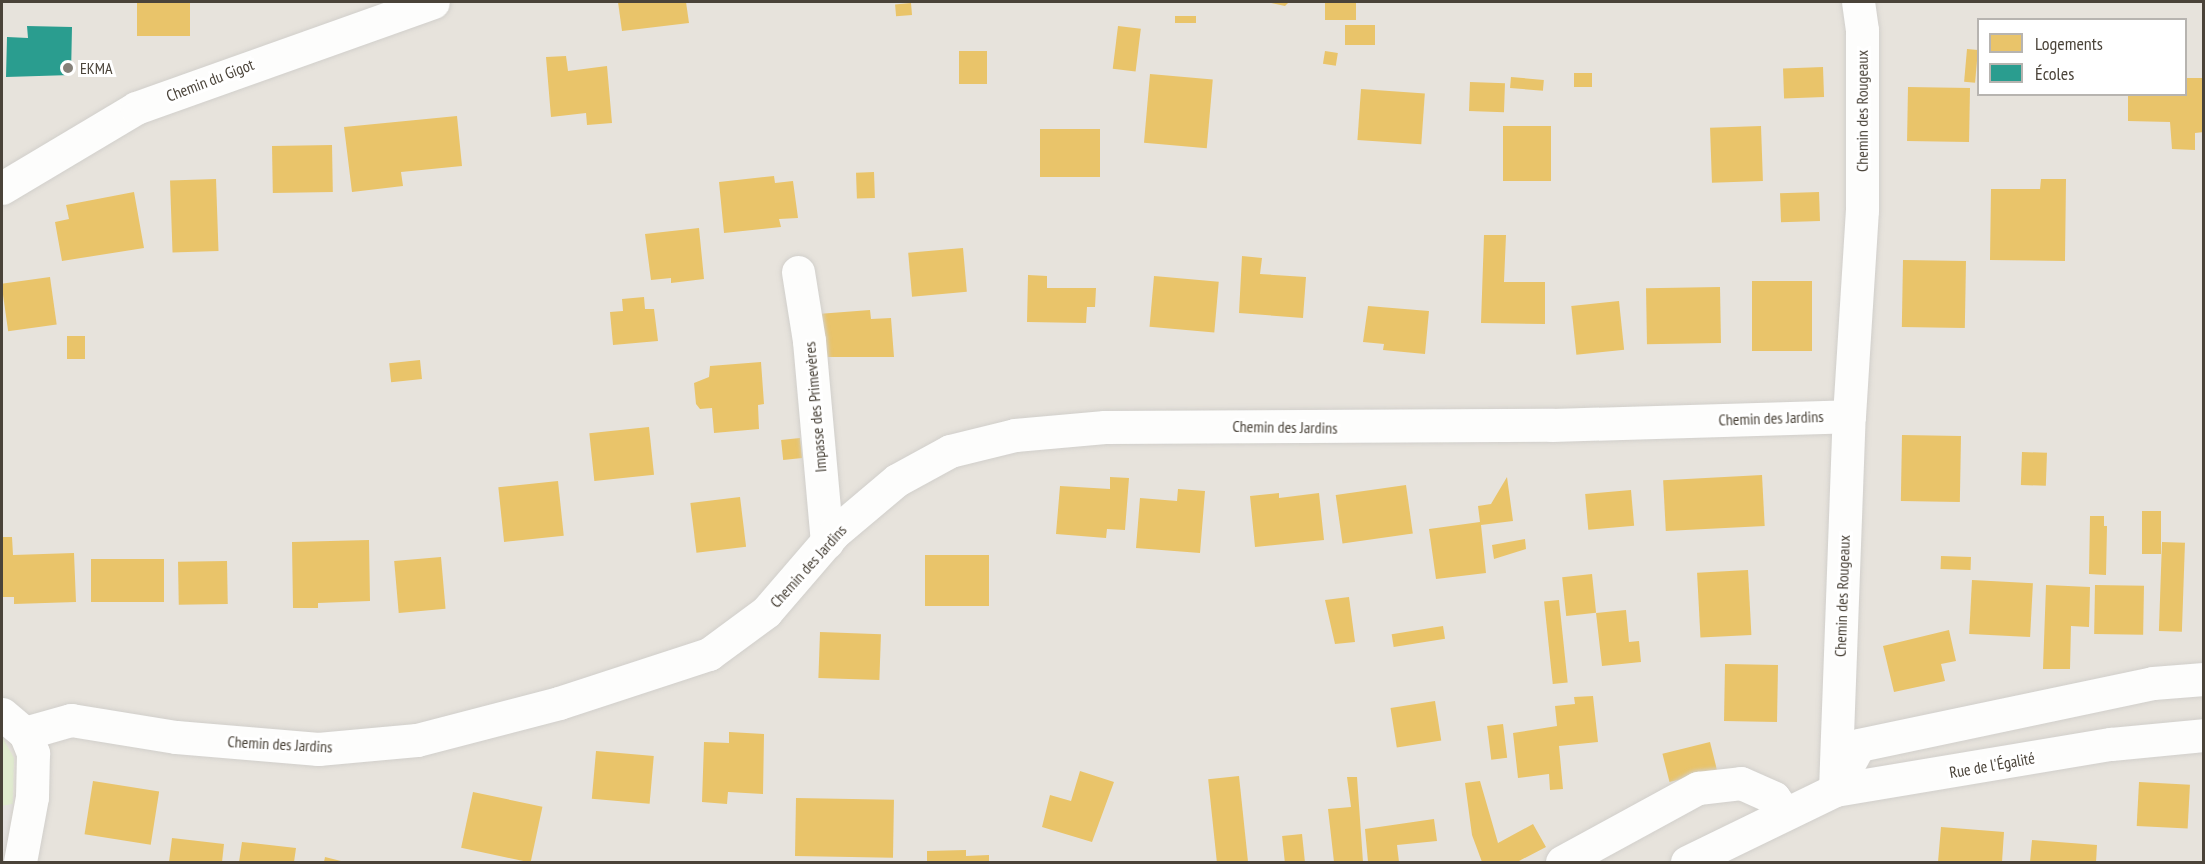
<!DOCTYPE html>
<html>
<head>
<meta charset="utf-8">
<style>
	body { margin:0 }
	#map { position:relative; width:2205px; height:864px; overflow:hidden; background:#f3f1ee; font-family:"PT Sans Narrow",sans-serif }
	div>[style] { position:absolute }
	.residential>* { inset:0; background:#e7e3dc }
	.green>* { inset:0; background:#e1eccf }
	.parking>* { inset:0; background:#e5e2df }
	.homes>* { inset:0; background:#e9c46a; transform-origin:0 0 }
	.schools>* { inset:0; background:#2a9d8f }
	.roads { filter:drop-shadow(0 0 2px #d1cfcb) drop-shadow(0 0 2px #d1cfcb) }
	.minor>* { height:33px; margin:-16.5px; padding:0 16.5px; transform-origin:16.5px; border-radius:16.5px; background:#fdfdfc }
	.dots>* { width:16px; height:16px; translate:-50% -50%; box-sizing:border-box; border:3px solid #fff; border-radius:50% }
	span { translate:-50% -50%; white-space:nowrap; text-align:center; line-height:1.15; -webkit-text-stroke:6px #fff; paint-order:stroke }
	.poi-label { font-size:16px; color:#4a4339 }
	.left { translate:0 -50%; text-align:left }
	.street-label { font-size:16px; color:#4a4339 }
	.frame { position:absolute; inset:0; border:3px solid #4a4339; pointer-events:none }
	.legend { position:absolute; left:1977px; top:18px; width:210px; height:78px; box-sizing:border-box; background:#fff; border:2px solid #b7b4b0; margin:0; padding:8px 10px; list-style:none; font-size:18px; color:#4a4339 }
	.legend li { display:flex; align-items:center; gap:12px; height:30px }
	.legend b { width:30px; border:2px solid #b7b4b0 }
</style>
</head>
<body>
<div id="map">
	<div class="residential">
		<div style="clip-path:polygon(evenodd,2px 2px,2203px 2px,2203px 862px,2px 862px,2px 2px,1978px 20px,2186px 20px,2186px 94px,1978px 94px,1978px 20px)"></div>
	</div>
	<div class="green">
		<div style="clip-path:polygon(2px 736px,14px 758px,13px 804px,2px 806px)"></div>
	</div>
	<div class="parking">
		<div style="clip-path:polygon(13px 804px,2px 862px,2px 806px)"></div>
	</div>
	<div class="homes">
		<div style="left:137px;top:2px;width:53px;height:34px"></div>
		<div style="clip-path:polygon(618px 2px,686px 2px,689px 23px,622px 31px)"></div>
		<div style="clip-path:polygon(1267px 2px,1289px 2px,1285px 6px)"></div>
		<div style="left:1325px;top:2px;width:31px;height:18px"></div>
		<div style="left:911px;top:3px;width:12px;height:16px;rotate:85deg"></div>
		<div style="left:1175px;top:16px;width:21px;height:7px"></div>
		<div style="left:1375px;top:25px;width:20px;height:30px;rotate:90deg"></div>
		<div style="left:1118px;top:26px;width:23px;height:43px;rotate:7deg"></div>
		<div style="left:1967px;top:49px;width:11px;height:33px;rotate:5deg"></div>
		<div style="left:959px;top:51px;width:28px;height:33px"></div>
		<div style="left:1325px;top:51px;width:13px;height:13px;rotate:9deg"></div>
		<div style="clip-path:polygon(566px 56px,568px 71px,607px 66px,612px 123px,587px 125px,586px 113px,551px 117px,546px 57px)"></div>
		<div style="left:1823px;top:67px;width:30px;height:40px;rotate:88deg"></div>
		<div style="left:1574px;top:73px;width:18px;height:14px"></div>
		<div style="left:1150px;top:74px;width:63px;height:69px;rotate:5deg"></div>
		<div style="left:1511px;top:77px;width:33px;height:11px;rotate:5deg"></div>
		<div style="clip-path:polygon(2186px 78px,2204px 78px,2204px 132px,2195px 133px,2195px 150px,2172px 149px,2170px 122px,2128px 121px,2128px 94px,2186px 94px)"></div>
		<div style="left:1470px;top:82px;width:35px;height:29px;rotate:2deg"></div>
		<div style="left:1908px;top:87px;width:62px;height:54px;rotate:1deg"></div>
		<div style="left:1361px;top:89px;width:64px;height:51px;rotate:4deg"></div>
		<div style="clip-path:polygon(457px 116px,462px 166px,401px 172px,403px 186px,352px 192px,344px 127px)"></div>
		<div style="left:1503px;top:126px;width:48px;height:55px"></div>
		<div style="left:1761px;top:126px;width:55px;height:51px;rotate:88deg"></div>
		<div style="left:1040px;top:129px;width:60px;height:48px"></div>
		<div style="left:332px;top:145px;width:47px;height:60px;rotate:89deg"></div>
		<div style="left:874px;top:172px;width:26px;height:18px;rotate:88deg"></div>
		<div style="clip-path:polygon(774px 176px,775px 183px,793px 181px,798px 218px,779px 219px,781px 227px,724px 233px,719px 182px)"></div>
		<div style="left:216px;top:179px;width:72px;height:46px;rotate:88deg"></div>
		<div style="clip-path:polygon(2041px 179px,2066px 179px,2065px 261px,1990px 260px,1991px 189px,2040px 189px)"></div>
		<div style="clip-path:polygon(134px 192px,144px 248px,62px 261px,55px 222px,69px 219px,66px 205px)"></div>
		<div style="left:1819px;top:192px;width:29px;height:39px;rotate:88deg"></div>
		<div style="clip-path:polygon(699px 228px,704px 279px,671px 283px,671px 278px,651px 280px,645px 234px)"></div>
		<div style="clip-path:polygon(1484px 235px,1506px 235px,1504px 282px,1545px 282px,1545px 324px,1481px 323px)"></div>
		<div style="left:963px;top:248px;width:44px;height:55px;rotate:85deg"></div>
		<div style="clip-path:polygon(1242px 256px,1262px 258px,1260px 274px,1306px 277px,1303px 318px,1239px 313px)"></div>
		<div style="left:1903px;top:260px;width:63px;height:67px;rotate:1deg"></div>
		<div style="clip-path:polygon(1028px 275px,1047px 276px,1047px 288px,1096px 288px,1095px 307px,1087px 307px,1086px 323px,1027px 322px)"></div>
		<div style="left:1154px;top:276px;width:65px;height:51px;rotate:5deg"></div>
		<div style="left:50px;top:277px;width:48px;height:49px;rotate:82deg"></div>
		<div style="left:1752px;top:281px;width:60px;height:70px"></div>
		<div style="left:1720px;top:287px;width:56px;height:74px;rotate:89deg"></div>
		<div style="clip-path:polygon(644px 297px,645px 309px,654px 309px,658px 341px,613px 345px,610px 312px,623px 311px,622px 299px)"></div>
		<div style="left:1619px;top:301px;width:49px;height:48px;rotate:84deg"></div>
		<div style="clip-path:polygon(1368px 306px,1429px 311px,1425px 354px,1383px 350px,1384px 344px,1363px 342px)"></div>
		<div style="clip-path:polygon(870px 310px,871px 319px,891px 318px,894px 357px,822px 357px,818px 314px)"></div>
		<div style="left:85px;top:336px;width:23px;height:18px;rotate:90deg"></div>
		<div style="left:420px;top:360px;width:19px;height:31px;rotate:84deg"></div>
		<div style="clip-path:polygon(761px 362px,764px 404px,758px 405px,759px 429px,714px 433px,712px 408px,700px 409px,696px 404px,694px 383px,709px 377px,710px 366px)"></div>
		<div style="left:649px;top:427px;width:48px;height:60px;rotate:84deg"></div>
		<div style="left:1902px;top:435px;width:59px;height:66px;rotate:1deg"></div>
		<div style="left:800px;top:438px;width:20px;height:19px;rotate:84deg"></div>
		<div style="left:2022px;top:452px;width:25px;height:33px;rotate:2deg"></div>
		<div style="left:1762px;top:475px;width:51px;height:99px;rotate:87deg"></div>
		<div style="clip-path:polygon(1110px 477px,1129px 478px,1125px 530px,1107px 529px,1106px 538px,1056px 534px,1060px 486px,1110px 489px)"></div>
		<div style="clip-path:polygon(1507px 477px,1513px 521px,1481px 525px,1486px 573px,1436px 579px,1429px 529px,1480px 522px,1478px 506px,1491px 504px)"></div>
		<div style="left:558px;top:481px;width:55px;height:60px;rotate:84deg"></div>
		<div style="left:1406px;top:485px;width:49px;height:71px;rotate:82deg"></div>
		<div style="clip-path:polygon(1178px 489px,1205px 491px,1200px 553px,1136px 548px,1140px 498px,1177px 501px)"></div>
		<div style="left:1631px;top:490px;width:36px;height:46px;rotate:85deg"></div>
		<div style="clip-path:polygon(1279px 493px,1279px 498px,1319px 493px,1324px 540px,1255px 547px,1250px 496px)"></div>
		<div style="left:740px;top:497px;width:50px;height:50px;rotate:83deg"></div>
		<div style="left:2142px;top:511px;width:19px;height:43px"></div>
		<div style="clip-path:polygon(2090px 516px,2104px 516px,2104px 526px,2107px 526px,2106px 575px,2089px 574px)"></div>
		<div style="clip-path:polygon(2px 537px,12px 537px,13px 555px,74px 553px,76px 602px,14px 604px,14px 597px,2px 597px)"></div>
		<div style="clip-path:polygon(1525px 539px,1526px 549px,1494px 559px,1492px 545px)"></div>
		<div style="clip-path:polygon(369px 540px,370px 601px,318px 603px,318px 608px,293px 608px,292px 542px)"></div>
		<div style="left:2162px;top:542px;width:23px;height:89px;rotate:2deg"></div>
		<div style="left:925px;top:555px;width:64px;height:51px"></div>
		<div style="left:1941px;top:556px;width:30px;height:13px;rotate:2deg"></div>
		<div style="left:441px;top:557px;width:52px;height:47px;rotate:85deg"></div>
		<div style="left:164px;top:559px;width:43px;height:73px;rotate:90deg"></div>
		<div style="left:227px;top:561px;width:43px;height:49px;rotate:89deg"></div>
		<div style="left:1748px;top:570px;width:65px;height:51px;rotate:87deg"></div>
		<div style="left:1592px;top:574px;width:39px;height:30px;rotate:84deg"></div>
		<div style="left:1972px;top:580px;width:61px;height:54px;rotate:3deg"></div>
		<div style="clip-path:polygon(2046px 585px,2090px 587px,2089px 627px,2071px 626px,2070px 669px,2043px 669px)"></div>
		<div style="left:2095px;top:585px;width:49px;height:49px;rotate:1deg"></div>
		<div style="clip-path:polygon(1349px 597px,1355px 642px,1335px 644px,1325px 600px)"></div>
		<div style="left:1559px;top:600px;width:83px;height:15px;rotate:84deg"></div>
		<div style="clip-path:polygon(1626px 610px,1629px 642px,1639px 641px,1641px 662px,1602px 666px,1596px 613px)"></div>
		<div style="left:1443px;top:626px;width:13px;height:52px;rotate:81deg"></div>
		<div style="clip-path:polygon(1949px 630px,1956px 661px,1941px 664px,1945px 681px,1894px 692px,1883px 646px)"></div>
		<div style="left:820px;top:632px;width:61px;height:46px;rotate:2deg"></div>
		<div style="left:1778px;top:665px;width:57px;height:53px;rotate:91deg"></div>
		<div style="clip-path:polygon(1593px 696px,1598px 742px,1559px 746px,1563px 789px,1550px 790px,1549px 774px,1518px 778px,1513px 733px,1557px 726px,1555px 706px,1575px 704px,1574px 697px)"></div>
		<div style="left:1435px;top:701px;width:40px;height:45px;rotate:81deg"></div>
		<div style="left:1503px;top:724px;width:34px;height:16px;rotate:83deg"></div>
		<div style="clip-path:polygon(729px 732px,764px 734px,763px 794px,728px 792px,727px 804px,702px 802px,704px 742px,729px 743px)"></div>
		<div style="left:1710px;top:742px;width:29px;height:49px;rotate:76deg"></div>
		<div style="left:596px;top:751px;width:58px;height:48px;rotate:5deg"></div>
		<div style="clip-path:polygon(1080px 771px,1114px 782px,1092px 842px,1042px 827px,1050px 795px,1071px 801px)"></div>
		<div style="left:1239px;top:776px;width:86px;height:31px;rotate:84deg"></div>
		<div style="clip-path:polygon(1347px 777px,1357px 777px,1363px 862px,1334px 862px,1328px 809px,1351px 807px)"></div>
		<div style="left:93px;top:781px;width:67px;height:54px;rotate:9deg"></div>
		<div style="clip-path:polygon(1480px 781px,1498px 843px,1533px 824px,1546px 847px,1517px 862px,1482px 862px,1472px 835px,1465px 783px)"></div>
		<div style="left:2139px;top:782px;width:51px;height:44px;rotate:3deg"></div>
		<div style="left:473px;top:792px;width:71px;height:57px;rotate:12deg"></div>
		<div style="left:796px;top:798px;width:98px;height:58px;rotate:1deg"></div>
		<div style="clip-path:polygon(1434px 819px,1437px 841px,1397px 845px,1399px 862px,1368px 862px,1365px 829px)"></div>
		<div style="clip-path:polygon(1941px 827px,2004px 832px,2002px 862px,1938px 862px)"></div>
		<div style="left:1302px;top:834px;width:28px;height:20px;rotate:84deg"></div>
		<div style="clip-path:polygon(172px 838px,224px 844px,222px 862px,169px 862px)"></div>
		<div style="clip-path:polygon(2032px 840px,2097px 845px,2096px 862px,2030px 862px)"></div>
		<div style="clip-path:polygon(242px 842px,296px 848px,294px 862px,239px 862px)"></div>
		<div style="clip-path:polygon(966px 850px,966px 856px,989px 855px,989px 862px,927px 862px,927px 851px)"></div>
		<div style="clip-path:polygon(325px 857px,345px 862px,324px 862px)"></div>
	</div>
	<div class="schools">
		<div style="clip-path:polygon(27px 26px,72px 27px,71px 75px,6px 77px,7px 37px,28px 38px)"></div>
	</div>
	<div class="roads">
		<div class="minor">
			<div style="left:2px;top:188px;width:156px;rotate:-30.8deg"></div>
			<div style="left:136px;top:108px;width:315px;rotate:-19.6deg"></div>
			<div style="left:798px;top:272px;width:70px;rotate:80.9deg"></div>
			<div style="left:809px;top:341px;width:202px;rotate:84.9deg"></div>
			<div style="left:2px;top:714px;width:30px;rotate:40deg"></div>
			<div style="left:25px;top:733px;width:22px;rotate:68deg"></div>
			<div style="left:33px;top:753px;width:44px;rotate:91.3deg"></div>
			<div style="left:32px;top:797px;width:66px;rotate:100.5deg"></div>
			<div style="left:25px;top:733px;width:48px;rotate:-15.8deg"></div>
			<div style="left:71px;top:720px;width:106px;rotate:9.2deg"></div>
			<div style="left:176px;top:737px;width:143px;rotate:4.8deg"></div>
			<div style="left:318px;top:749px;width:99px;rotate:-5.2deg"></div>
			<div style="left:417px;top:740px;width:147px;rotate:-14.6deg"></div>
			<div style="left:559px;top:703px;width:158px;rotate:-18.1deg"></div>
			<div style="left:709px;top:654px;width:71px;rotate:-36.4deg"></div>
			<div style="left:766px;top:612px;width:104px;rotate:-49.3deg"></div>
			<div style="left:834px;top:533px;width:82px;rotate:-40.1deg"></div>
			<div style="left:897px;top:480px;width:60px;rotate:-28.7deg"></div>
			<div style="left:950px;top:451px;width:67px;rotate:-13.8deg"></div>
			<div style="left:1015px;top:435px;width:90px;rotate:-5.1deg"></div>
			<div style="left:1105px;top:427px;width:447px;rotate:-0.3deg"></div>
			<div style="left:1552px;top:425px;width:297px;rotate:-1.7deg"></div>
			<div style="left:1838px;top:783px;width:43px;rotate:-61.1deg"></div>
			<div style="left:1859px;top:745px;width:300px;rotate:-11.9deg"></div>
			<div style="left:2153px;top:683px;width:51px;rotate:-4.5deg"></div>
			<div style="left:1835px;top:790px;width:374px;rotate:-87.9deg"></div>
			<div style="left:1849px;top:416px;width:206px;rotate:-86.4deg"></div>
			<div style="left:1862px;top:210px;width:180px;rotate:-90deg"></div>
			<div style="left:1862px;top:30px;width:28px;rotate:-98deg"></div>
			<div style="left:1562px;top:862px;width:155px;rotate:-28.6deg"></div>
			<div style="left:1698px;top:788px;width:43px;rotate:-6.6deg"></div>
			<div style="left:1741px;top:783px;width:36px;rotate:24deg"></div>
			<div style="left:1774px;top:798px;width:19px;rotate:54deg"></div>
			<div style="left:1687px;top:862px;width:165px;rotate:-25.9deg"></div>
			<div style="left:1835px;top:790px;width:280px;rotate:-9.5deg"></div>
			<div style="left:2111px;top:744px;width:93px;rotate:-5.5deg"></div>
		</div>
	</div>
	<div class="dots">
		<div style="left:68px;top:68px;background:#858078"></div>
	</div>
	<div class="poi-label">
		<span class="left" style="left:80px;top:68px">EKMA</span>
	</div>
	<div class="street-label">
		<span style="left:210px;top:80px;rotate:-21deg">Chemin du Gigot</span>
		<span style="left:1862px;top:111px;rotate:-90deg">Chemin des Rougeaux</span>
		<span style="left:815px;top:407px;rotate:-95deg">Impasse des Primevères</span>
		<span style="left:1771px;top:418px;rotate:-2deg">Chemin des Jardins</span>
		<span style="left:1285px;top:427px;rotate:1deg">Chemin des Jardins</span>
		<span style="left:808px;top:566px;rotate:-48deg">Chemin des Jardins</span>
		<span style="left:1842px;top:596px;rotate:-88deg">Chemin des Rougeaux</span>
		<span style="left:280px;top:744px;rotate:3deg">Chemin des Jardins</span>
		<span style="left:1992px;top:765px;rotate:-10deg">Rue de l'Égalité</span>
	</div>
	<div class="frame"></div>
	<ul class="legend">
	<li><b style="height:16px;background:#e9c46a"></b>Logements</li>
	<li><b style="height:16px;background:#2a9d8f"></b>Écoles</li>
	</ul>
</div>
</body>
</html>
